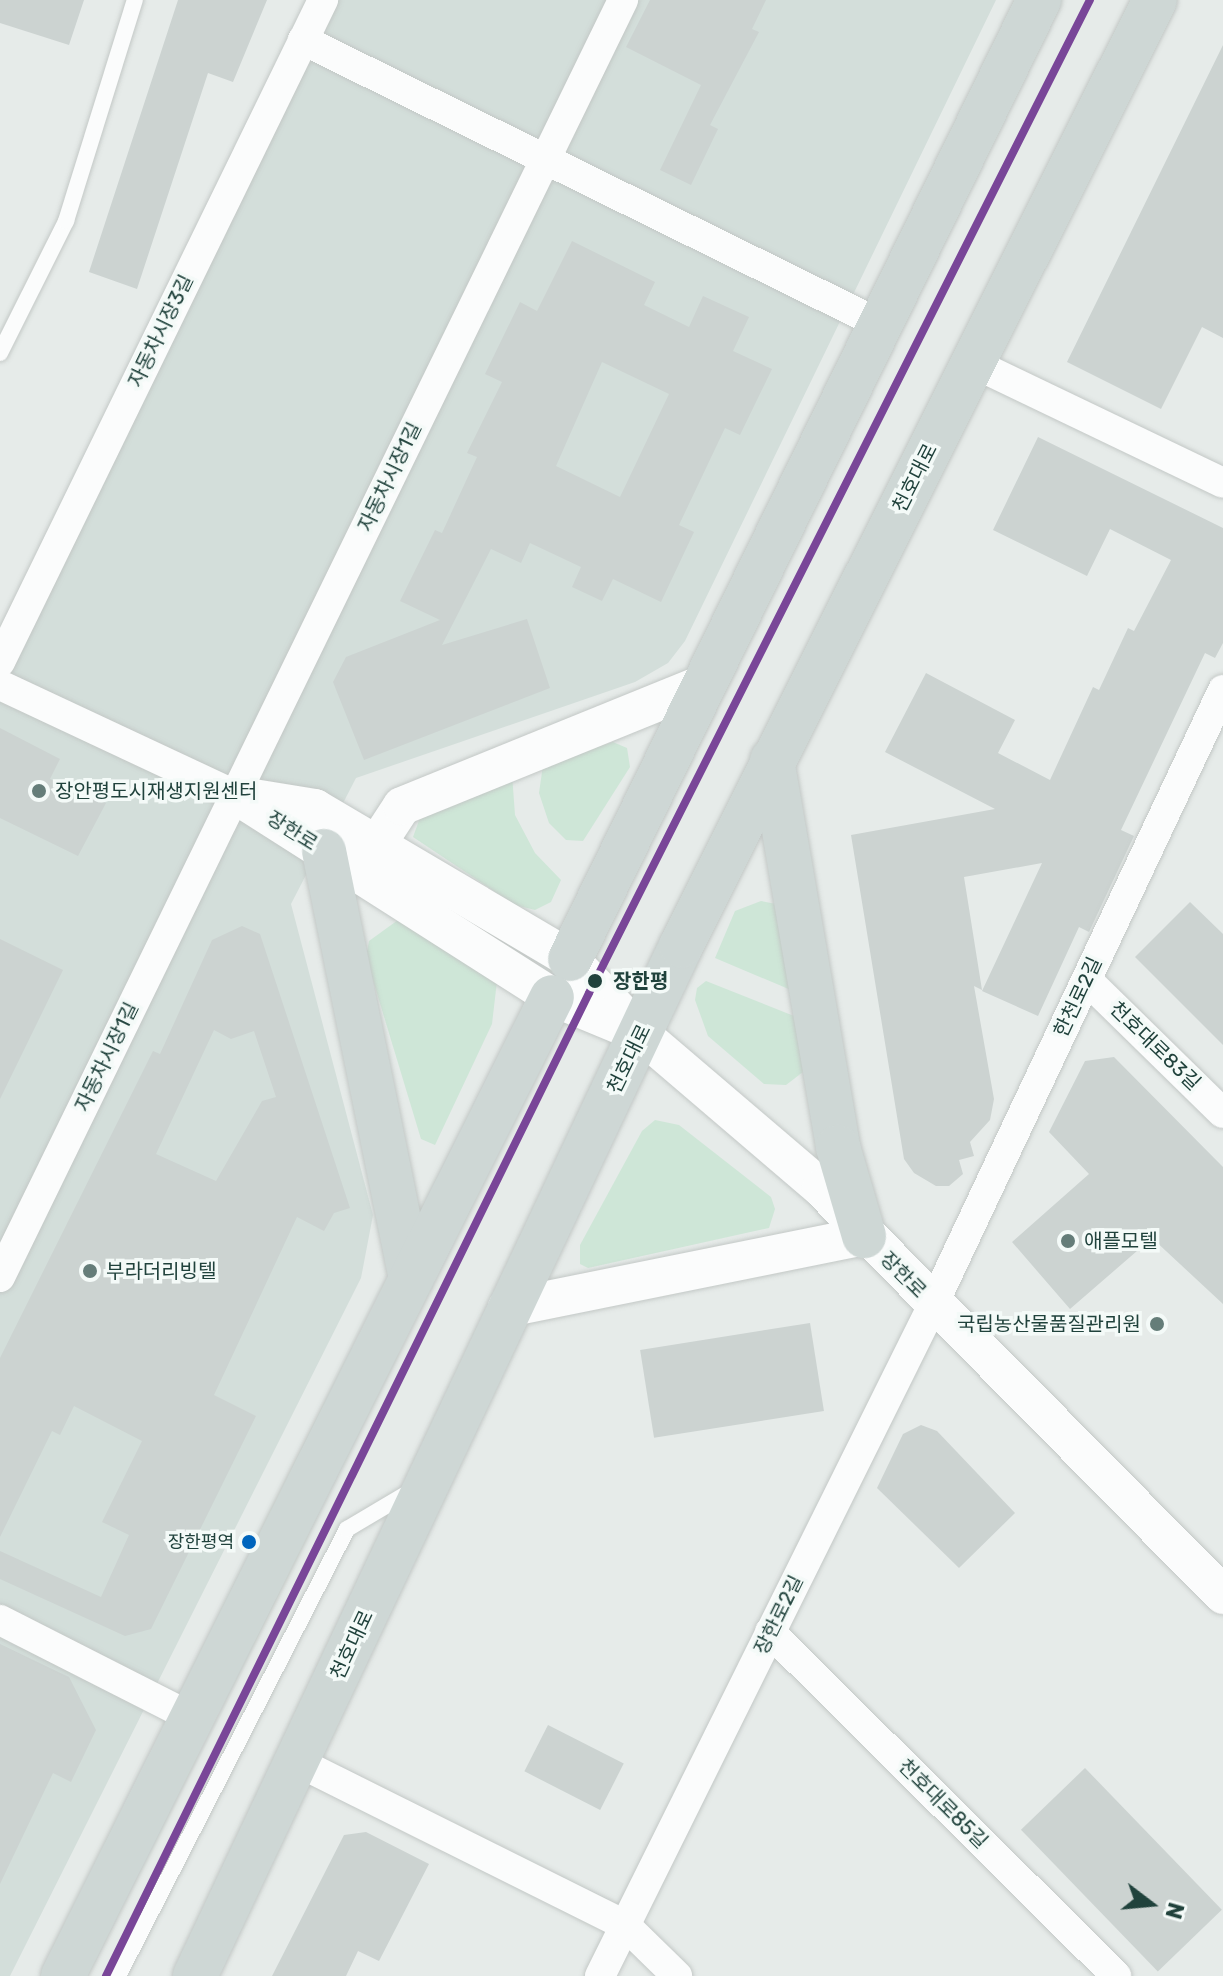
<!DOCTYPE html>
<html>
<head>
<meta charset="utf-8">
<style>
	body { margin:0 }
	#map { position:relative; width:1223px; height:1976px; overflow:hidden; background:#e6ebe9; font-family:Rubik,"Noto Sans KR",sans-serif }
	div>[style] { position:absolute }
	.built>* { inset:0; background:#d3deda }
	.green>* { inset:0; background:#cee6d7 }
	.building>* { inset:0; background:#ccd3d1; transform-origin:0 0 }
	.roads { filter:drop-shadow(0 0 2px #c3c8c6) drop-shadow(0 0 2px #c3c8c6) }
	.service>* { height:16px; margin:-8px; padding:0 8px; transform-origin:8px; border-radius:8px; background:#fbfcfc }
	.minor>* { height:30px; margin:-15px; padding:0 15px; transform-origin:15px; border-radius:15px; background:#fbfcfc }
	.tertiary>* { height:38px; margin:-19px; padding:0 19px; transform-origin:19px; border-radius:19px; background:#fbfcfc }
	.primary>* { height:44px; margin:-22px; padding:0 22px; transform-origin:22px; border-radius:22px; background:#ced7d5 }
	.metro-1>* { height:8px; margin:-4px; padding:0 4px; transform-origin:4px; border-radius:4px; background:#794698 }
	.dots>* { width:22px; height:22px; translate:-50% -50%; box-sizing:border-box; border:4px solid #f4faf8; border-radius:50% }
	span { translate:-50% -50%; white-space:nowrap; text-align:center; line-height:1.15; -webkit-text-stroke:7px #f4faf8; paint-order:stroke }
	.bus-label { font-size:18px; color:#20423c }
	.right { translate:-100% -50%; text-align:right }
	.street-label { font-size:20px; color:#20423c }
	.poi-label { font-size:20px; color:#20423c }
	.left { translate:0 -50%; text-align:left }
	.stop-label { font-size:20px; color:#20423c; font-weight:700 }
	.north { position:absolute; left:1111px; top:1864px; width:80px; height:80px; -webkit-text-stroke:6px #f4faf8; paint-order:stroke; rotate:106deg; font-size:22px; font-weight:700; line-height:32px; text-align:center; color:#20423c }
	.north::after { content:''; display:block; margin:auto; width:28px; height:36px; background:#20423c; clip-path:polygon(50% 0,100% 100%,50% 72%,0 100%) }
</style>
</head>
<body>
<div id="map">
	<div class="built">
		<div style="clip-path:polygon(326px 0,996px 0,685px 641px,668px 663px,635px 682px,356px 778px,291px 904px,373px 1215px,361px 1278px,10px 1976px,0 1976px,0 662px)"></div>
	</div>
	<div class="green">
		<div style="clip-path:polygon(613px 742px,627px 748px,630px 767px,583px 841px,566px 840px,549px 823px,539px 793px,543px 765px)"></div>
		<div style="clip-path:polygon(512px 774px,515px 815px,535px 853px,561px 880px,551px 902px,535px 910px,515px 905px,413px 837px,421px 815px)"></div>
		<div style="clip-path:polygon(761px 901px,776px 904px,791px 990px,715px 958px,735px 911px)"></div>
		<div style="clip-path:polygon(398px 920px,497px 981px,492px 1024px,435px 1145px,421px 1139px,366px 957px,369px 941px)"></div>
		<div style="clip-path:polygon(706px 981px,799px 1018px,808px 1065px,803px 1072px,786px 1085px,764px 1084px,708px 1036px,695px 1000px,697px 988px)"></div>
		<div style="clip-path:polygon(655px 1120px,679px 1125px,771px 1197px,775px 1209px,769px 1228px,588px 1268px,580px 1264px,580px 1245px,642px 1131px)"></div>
	</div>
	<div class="building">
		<div style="clip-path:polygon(0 0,84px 0,69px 45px,0 23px)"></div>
		<div style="clip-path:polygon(178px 0,267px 0,233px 82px,208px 73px,137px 289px,89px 272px)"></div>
		<div style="clip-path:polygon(650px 0,766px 0,752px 29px,759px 32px,710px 125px,718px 129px,691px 185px,660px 170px,701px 85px,626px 47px)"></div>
		<div style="clip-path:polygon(1223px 45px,1223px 338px,1202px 327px,1161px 409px,1067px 362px)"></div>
		<div style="clip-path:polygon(evenodd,572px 241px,655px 282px,644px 305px,689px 327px,703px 296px,749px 317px,733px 351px,772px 369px,740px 435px,725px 428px,679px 525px,694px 532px,661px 602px,613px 579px,602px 601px,572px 587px,581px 567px,530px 543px,521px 563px,491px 549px,442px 645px,527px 619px,550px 688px,364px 760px,333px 682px,346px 657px,440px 620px,400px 601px,435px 530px,442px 533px,477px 457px,467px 453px,502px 382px,485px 374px,520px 302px,537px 311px,572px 241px,602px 362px,669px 394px,620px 497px,556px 466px,602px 362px)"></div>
		<div style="clip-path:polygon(1038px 437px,1223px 528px,1223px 643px,1215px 658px,1205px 653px,1121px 830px,1134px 836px,1089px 932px,1079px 927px,1038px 1016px,982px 991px,1042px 863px,964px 877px,982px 990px,974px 986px,994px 1099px,990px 1120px,970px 1142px,974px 1156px,959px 1160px,963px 1174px,949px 1186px,936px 1186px,914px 1173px,904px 1159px,851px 835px,995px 809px,885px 752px,926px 673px,1015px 720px,998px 753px,1050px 780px,1093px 687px,1099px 690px,1128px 628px,1134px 631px,1171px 560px,1110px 529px,1087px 576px,993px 530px)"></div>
		<div style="clip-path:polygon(0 728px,60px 759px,50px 779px,106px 803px,78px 856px,0 818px)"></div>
		<div style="clip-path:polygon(1190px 902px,1223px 934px,1223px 1045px,1135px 957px)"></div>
		<div style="clip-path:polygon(evenodd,242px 926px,260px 934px,350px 1208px,334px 1213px,324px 1231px,297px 1217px,214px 1395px,256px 1416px,151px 1629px,125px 1636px,0 1579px,0 1551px,101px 1597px,129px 1535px,102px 1522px,142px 1441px,74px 1406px,60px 1435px,52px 1431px,0 1537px,0 1358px,153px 1051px,160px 1054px,212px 940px,242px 926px,214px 1030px,231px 1039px,254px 1031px,276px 1097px,262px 1101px,216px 1181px,156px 1154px,214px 1030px)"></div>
		<div style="clip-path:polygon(0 939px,63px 970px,0 1099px)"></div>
		<div style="clip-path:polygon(1114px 1057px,1223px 1167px,1223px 1304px,1152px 1238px,1070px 1309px,1012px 1242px,1089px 1174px,1049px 1132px,1085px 1061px)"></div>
		<div style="left:810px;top:1323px;width:89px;height:172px;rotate:81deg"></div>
		<div style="clip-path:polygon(921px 1425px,937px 1431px,1015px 1513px,959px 1568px,877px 1488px,903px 1434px)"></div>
		<div style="clip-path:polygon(0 1644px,69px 1677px,96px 1730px,71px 1782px,53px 1773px,0 1884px)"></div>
		<div style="left:548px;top:1725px;width:85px;height:52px;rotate:27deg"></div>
		<div style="left:1085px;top:1768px;width:197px;height:89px;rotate:46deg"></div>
		<div style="clip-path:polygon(366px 1832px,429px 1864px,379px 1961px,358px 1951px,346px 1976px,272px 1976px,344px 1835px)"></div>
	</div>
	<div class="roads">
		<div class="service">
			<div style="left:0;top:353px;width:148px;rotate:-63.4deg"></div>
			<div style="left:66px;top:221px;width:232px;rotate:-72.7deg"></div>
			<div style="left:118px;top:1976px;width:502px;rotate:-62.87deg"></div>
			<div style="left:347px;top:1529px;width:77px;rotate:-30.6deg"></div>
		</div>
		<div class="minor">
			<div style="left:303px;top:40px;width:648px;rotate:26.21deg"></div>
			<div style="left:973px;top:363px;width:277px;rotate:25.6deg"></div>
			<div style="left:0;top:662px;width:737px;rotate:-63.99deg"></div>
			<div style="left:0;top:685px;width:259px;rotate:25.1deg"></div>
			<div style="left:1087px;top:980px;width:190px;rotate:44.4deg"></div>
			<div style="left:0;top:1277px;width:1421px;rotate:-63.99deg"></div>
			<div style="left:0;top:1620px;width:216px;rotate:26.9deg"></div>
			<div style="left:770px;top:1632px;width:488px;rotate:44.8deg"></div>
			<div style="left:298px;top:1762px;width:365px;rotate:26.5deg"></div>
			<div style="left:625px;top:1925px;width:73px;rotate:44.4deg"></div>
			<div style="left:600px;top:1976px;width:749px;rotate:-63.61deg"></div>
			<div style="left:933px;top:1305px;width:680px;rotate:-64.75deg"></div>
		</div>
		<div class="tertiary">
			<div style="left:235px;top:795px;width:81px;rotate:9.2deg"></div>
			<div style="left:315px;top:808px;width:296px;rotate:30.6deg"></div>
			<div style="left:570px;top:959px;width:103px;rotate:46.6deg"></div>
			<div style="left:641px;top:1034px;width:237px;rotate:40.5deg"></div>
			<div style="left:821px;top:1188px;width:572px;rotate:45.35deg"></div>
			<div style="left:248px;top:803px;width:361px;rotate:32.5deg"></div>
			<div style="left:552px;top:997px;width:81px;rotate:22.5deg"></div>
			<div style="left:364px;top:864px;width:69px;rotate:-56.8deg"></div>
			<div style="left:402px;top:806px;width:327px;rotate:-22.1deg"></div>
			<div style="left:507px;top:1308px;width:364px;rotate:-11.4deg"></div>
		</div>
		<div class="primary">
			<div style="left:772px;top:760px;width:393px;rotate:80.3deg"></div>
			<div style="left:838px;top:1147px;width:93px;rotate:73.7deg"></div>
			<div style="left:324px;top:851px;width:437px;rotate:78.5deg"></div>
			<div style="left:570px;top:959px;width:1068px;rotate:-63.94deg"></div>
			<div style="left:63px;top:1976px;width:1094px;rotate:-63.46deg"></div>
			<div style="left:195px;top:1976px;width:1139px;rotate:-64.74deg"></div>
			<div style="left:681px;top:946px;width:1058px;rotate:-63.39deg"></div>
		</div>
	</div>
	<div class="metro-1">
		<div style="left:106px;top:1976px;width:1095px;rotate:-63.83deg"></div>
		<div style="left:589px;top:993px;width:1112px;rotate:-63.23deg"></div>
	</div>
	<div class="dots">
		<div style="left:39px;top:791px;background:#657d79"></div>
		<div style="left:595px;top:981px;background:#20423c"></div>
		<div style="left:1068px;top:1241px;background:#657d79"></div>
		<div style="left:90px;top:1271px;background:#657d79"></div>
		<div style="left:1157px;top:1324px;background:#657d79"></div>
		<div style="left:249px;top:1542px;background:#0065bd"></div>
	</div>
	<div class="bus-label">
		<span class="right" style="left:234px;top:1542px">장한평역</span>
	</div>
	<div class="street-label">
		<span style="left:161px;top:331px;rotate:-64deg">자동차시장3길</span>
		<span style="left:390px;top:477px;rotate:-64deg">자동차시장1길</span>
		<span style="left:915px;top:478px;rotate:-63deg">천호대로</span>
		<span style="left:292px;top:831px;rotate:32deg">장한로</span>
		<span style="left:1078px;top:997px;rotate:-65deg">한천로2길</span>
		<span style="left:1155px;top:1046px;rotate:44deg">천호대로83길</span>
		<span style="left:107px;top:1057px;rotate:-64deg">자동차시장1길</span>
		<span style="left:629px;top:1059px;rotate:-64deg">천호대로</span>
		<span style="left:903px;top:1275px;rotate:45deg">장한로</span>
		<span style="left:779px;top:1615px;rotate:-64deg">장한로2길</span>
		<span style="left:352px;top:1645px;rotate:-65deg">천호대로</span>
		<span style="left:943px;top:1804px;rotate:45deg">천호대로85길</span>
	</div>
	<div class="poi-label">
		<span class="left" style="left:55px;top:791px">장안평도시재생지원센터</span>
		<span class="left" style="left:1084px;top:1241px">애플모텔</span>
		<span class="left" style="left:106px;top:1271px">부라더리빙텔</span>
		<span class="right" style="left:1141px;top:1324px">국립농산물품질관리원</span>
	</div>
	<div class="stop-label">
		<span class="left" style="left:613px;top:981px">장한평</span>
	</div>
	<div class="north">N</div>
</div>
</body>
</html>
